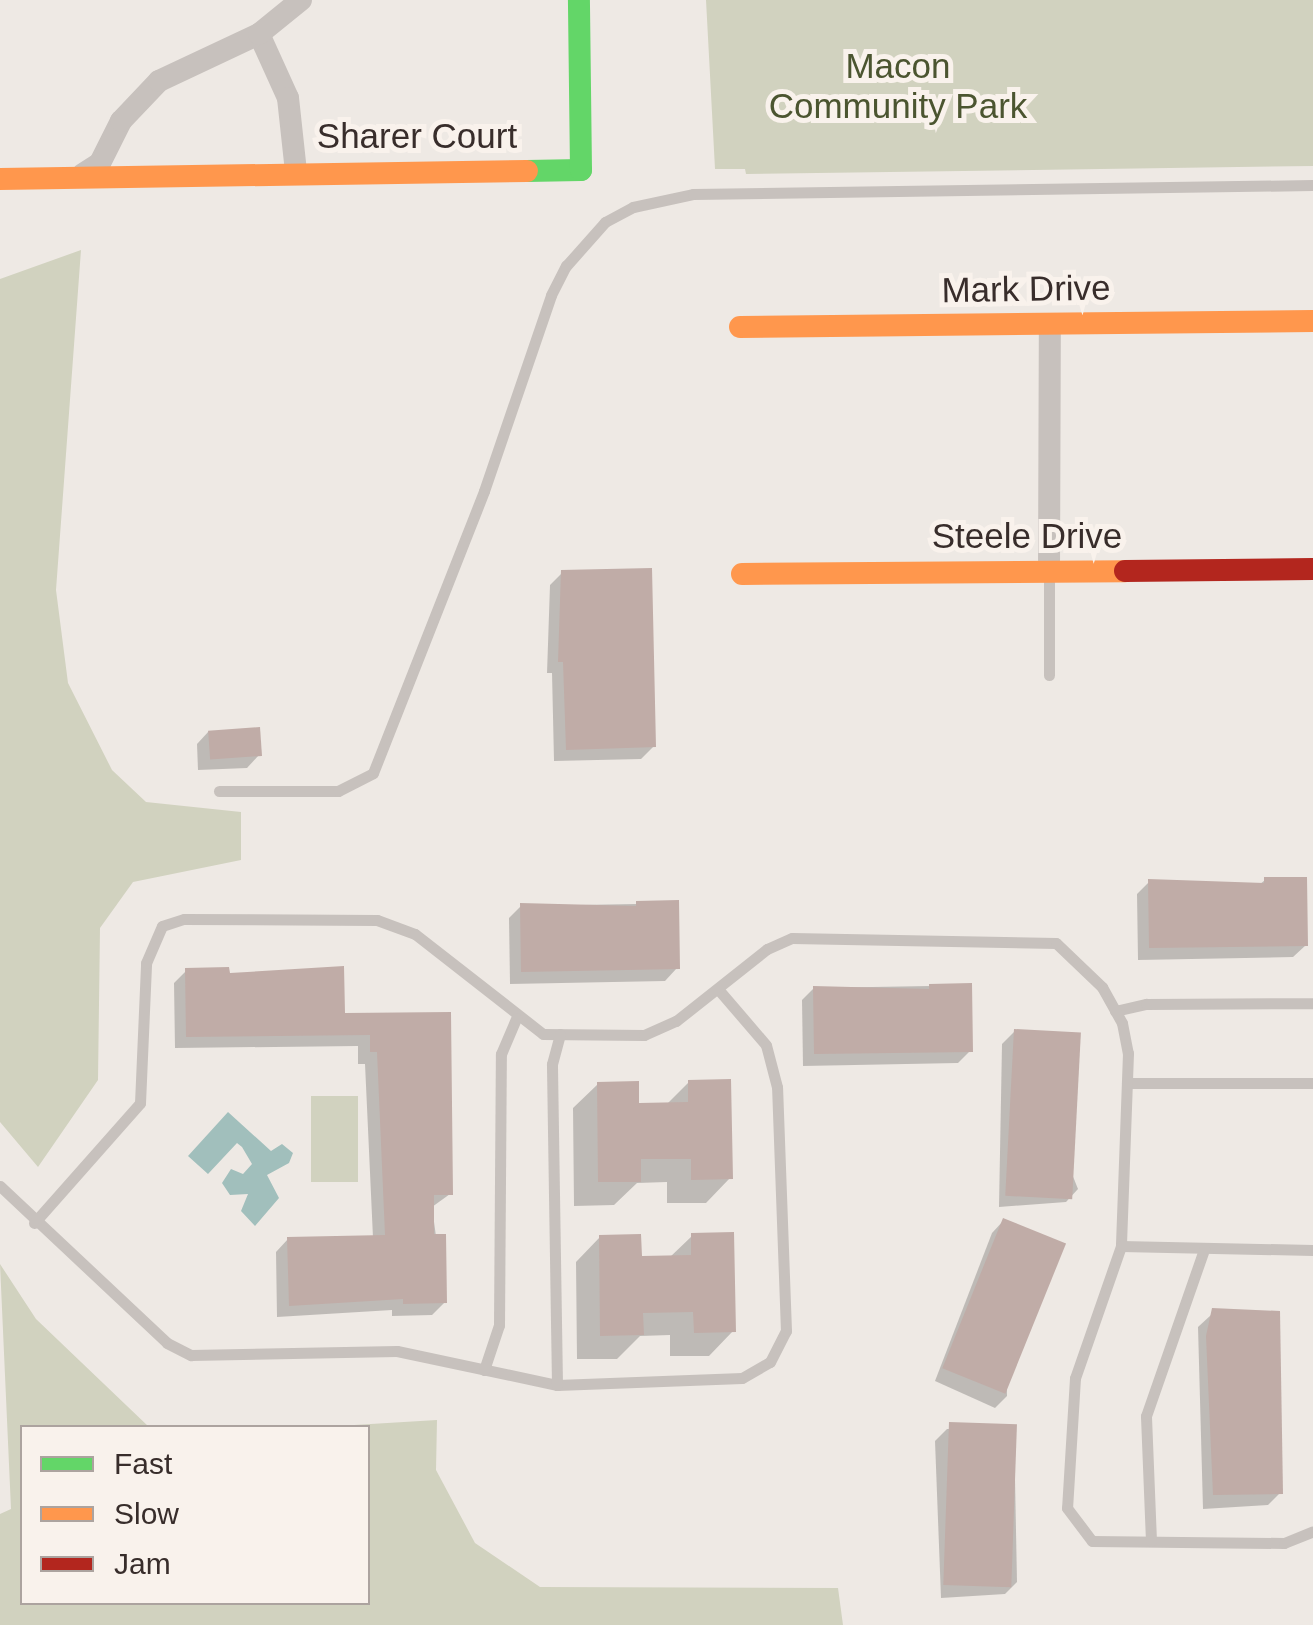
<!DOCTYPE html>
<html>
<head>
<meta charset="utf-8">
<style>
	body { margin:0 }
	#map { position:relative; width:1313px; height:1625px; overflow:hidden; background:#eee9e4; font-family:Arial,sans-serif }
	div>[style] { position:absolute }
	.green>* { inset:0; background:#d1d2bf; transform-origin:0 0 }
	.water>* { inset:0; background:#a1bfbc }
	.shadow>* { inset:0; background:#0003 }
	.building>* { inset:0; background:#c0aca7; transform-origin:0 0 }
	.lane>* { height:11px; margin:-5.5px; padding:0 5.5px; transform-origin:5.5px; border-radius:5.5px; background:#c7c1bd }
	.street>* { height:22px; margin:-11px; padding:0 11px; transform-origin:11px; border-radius:11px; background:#c7c1bd }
	.fast>* { height:22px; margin:-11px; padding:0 11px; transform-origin:11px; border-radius:11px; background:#63d668 }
	.slow>* { height:22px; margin:-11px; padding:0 11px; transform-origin:11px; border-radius:11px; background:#ff974d }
	.jam>* { height:22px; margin:-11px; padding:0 11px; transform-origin:11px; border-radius:11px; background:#b3261e }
	span { translate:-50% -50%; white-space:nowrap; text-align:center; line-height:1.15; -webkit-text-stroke:10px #f9f2ec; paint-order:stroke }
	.park-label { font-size:35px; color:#4b5530 }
	.street-label { font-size:35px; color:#382d2b }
	.legend { position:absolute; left:20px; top:1425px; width:350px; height:180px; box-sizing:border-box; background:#f9f2ec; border:2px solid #aca39f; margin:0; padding:12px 18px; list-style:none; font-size:30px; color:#382d2b }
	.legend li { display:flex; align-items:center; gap:20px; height:50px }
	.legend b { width:50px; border:2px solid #aca39f }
</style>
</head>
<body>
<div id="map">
	<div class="green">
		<div style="clip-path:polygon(706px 0,1313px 0,1313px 166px,746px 174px,745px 169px,715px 169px)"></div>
		<div style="clip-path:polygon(81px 250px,56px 590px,68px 683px,112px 770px,146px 802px,241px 812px,241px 860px,133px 882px,100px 928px,98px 1080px,38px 1167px,0 1122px,0 279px)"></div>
		<div style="left:311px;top:1096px;width:47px;height:86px"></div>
		<div style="clip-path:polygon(0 1264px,36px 1319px,149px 1427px,22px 1428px,22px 1602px,368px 1602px,368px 1428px,321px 1427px,437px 1420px,436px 1470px,475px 1543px,540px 1587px,838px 1588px,843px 1625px,0 1625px,0 1514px,11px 1509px)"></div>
	</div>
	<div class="water">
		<div style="clip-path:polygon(228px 1112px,271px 1151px,282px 1144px,293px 1153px,289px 1163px,267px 1175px,279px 1198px,255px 1226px,241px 1211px,248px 1194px,230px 1195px,222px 1183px,231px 1169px,243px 1174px,252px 1164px,242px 1147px,237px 1143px,208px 1174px,188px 1156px)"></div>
	</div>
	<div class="shadow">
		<div style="clip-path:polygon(562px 573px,654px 746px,641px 759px,554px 761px,552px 673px,547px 673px,550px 585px)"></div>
		<div style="clip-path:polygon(209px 731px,259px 755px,247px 768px,198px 770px,197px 744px)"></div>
		<div style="clip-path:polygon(1265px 880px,1306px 945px,1293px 957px,1138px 960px,1137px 894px,1149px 882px,1259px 885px)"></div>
		<div style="clip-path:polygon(637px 904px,677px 968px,665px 981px,510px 984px,509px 918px,521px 906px)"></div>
		<div style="clip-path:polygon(186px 971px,227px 975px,342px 1016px,448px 1015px,450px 1194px,432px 1207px,445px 1302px,432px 1315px,392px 1316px,392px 1310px,277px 1317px,276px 1252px,288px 1239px,373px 1238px,365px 1064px,358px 1064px,358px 1046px,175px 1048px,174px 983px)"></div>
		<div style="clip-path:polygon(930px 986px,970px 1051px,958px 1063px,803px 1066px,802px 1000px,814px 988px)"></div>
		<div style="clip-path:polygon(1015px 1031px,1078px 1189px,1066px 1202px,999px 1207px,1002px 1044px)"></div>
		<div style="clip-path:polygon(689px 1082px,730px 1178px,706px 1203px,667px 1203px,667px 1182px,637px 1183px,614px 1205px,574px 1206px,573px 1108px,598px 1084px,636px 1105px,666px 1105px)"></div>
		<div style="clip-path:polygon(1004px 1220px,1007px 1396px,995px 1408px,935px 1381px,992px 1233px)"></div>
		<div style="clip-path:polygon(692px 1236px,733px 1331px,709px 1356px,670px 1356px,670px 1335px,640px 1336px,617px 1359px,577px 1359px,576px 1262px,600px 1237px,639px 1259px,669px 1258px)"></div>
		<div style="clip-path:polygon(1211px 1315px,1280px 1493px,1268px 1505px,1203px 1509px,1198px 1327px)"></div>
		<div style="clip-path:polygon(1014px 1427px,1017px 1582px,1005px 1594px,941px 1598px,935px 1441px,947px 1429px)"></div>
	</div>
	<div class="building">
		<div style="clip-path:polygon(652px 568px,656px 747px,566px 750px,563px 662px,558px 662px,561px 570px)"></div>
		<div style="left:260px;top:727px;width:29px;height:52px;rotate:86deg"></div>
		<div style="clip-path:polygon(1264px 877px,1307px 877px,1308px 946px,1149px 948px,1148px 879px,1264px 883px)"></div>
		<div style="clip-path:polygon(679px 900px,680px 969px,521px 972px,520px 903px,636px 906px,636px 901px)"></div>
		<div style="clip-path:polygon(344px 966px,345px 1013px,451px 1012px,453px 1195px,434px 1195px,434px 1234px,446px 1234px,447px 1303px,403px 1304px,403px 1299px,289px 1306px,287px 1237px,385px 1235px,377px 1052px,370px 1052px,370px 1035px,186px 1037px,185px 968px,229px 967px,230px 973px)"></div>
		<div style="clip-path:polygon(972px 983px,973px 1052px,814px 1054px,813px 986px,929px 989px,929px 984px)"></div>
		<div style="left:1014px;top:1029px;width:67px;height:167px;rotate:3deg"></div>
		<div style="clip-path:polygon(731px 1079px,733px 1179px,691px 1180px,691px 1159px,641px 1159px,641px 1182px,598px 1182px,597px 1082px,639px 1081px,639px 1103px,688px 1102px,688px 1080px)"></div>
		<div style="left:1003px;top:1218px;width:68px;height:162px;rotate:22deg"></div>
		<div style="clip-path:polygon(734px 1232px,736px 1332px,694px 1333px,693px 1312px,643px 1313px,644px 1335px,600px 1336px,599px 1235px,641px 1234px,642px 1256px,691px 1255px,691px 1233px)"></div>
		<div style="clip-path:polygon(1212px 1308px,1280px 1311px,1283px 1494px,1213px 1495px,1206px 1336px)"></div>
		<div style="left:949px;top:1422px;width:68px;height:163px;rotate:2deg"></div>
	</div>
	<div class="lane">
		<div style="left:1049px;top:575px;width:100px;rotate:90deg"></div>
		<div style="left:219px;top:791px;width:119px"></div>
		<div style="left:338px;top:791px;width:39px;rotate:-27deg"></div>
		<div style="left:373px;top:773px;width:303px;rotate:-68.5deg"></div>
		<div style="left:484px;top:491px;width:207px;rotate:-71.1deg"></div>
		<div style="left:551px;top:295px;width:33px;rotate:-63deg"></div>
		<div style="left:566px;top:266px;width:59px;rotate:-48.4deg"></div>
		<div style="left:605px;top:222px;width:32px;rotate:-28deg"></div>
		<div style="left:633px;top:207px;width:61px;rotate:-12.2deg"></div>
		<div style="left:693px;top:194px;width:620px;rotate:-0.83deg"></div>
		<div style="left:1115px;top:1011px;width:32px;rotate:-13deg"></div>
		<div style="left:1146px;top:1004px;width:167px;rotate:-0.3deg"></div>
		<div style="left:1127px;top:1083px;width:186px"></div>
		<div style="left:0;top:1186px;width:229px;rotate:43.2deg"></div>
		<div style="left:167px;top:1343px;width:27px;rotate:27deg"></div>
		<div style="left:191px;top:1355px;width:206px;rotate:-1.1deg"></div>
		<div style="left:397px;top:1351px;width:164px;rotate:12deg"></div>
		<div style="left:557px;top:1385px;width:185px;rotate:-2.2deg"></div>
		<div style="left:742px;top:1378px;width:32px;rotate:-30deg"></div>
		<div style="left:770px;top:1362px;width:35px;rotate:-63deg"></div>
		<div style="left:786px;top:1331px;width:244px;rotate:-92.1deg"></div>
		<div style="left:777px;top:1087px;width:43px;rotate:-104.7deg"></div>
		<div style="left:766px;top:1045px;width:74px;rotate:-130.6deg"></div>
		<div style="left:34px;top:1223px;width:160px;rotate:-48.5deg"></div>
		<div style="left:140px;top:1103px;width:140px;rotate:-87.5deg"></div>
		<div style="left:146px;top:963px;width:40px;rotate:-66.6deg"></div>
		<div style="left:162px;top:926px;width:23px;rotate:-18deg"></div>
		<div style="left:184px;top:919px;width:193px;rotate:0.3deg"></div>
		<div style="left:377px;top:920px;width:40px;rotate:20.2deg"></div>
		<div style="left:415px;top:934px;width:162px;rotate:38deg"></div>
		<div style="left:543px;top:1034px;width:101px;rotate:0.6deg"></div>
		<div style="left:644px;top:1035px;width:35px;rotate:-24deg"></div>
		<div style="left:676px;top:1021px;width:116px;rotate:-38.4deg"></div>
		<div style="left:767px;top:949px;width:27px;rotate:-24deg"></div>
		<div style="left:792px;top:938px;width:264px;rotate:1.1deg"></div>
		<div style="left:1056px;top:943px;width:64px;rotate:43.7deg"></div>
		<div style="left:1102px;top:987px;width:41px;rotate:60.9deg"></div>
		<div style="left:1122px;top:1023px;width:31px;rotate:79deg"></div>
		<div style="left:1128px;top:1053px;width:193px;rotate:92.1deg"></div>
		<div style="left:1121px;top:1246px;width:140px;rotate:109.2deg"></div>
		<div style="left:1075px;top:1378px;width:130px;rotate:93.5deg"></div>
		<div style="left:1067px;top:1508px;width:41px;rotate:52.9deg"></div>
		<div style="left:1092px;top:1541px;width:192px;rotate:0.6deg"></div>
		<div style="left:1284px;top:1543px;width:31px;rotate:-22deg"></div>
		<div style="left:1121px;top:1246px;width:192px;rotate:1.2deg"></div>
		<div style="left:484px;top:1370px;width:47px;rotate:-71.6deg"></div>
		<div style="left:499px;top:1325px;width:271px;rotate:-89.6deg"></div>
		<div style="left:501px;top:1054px;width:39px;rotate:-67deg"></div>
		<div style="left:557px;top:1385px;width:321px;rotate:-90.9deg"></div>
		<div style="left:552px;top:1064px;width:31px;rotate:-75deg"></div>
		<div style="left:1151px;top:1541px;width:125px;rotate:-92.3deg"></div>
		<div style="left:1146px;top:1416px;width:177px;rotate:-70.8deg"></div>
	</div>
	<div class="street">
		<div style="left:259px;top:34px;width:70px;rotate:65.6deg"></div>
		<div style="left:288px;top:98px;width:74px;rotate:83.8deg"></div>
		<div style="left:83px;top:174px;width:20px;rotate:-33deg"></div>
		<div style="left:100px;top:163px;width:47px;rotate:-63.4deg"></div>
		<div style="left:121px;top:121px;width:55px;rotate:-46.5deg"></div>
		<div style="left:159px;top:81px;width:110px;rotate:-25.2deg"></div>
		<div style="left:259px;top:34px;width:54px;rotate:-39deg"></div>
		<div style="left:1049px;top:571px;width:247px;rotate:-89.8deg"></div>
	</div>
	<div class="fast">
		<div style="left:527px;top:171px;width:54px;rotate:-1.1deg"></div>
		<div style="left:581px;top:170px;width:170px;rotate:-90.7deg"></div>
	</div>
	<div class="slow">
		<div style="left:0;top:179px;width:527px;rotate:-0.87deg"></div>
		<div style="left:740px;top:327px;width:573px;rotate:-0.6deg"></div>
		<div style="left:742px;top:574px;width:383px;rotate:-0.4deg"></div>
	</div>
	<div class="jam">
		<div style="left:1125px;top:571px;width:188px;rotate:-0.6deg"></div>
	</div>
	<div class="park-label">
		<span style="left:898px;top:86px">Macon<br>Community Park</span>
	</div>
	<div class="street-label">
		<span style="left:417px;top:136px">Sharer Court</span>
		<span style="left:1026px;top:289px;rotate:-1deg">Mark Drive</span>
		<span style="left:1027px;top:536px">Steele Drive</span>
	</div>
	<ul class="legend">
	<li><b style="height:12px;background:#63d668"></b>Fast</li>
	<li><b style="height:12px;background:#ff974d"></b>Slow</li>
	<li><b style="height:12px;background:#b3261e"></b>Jam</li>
	</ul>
</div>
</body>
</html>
